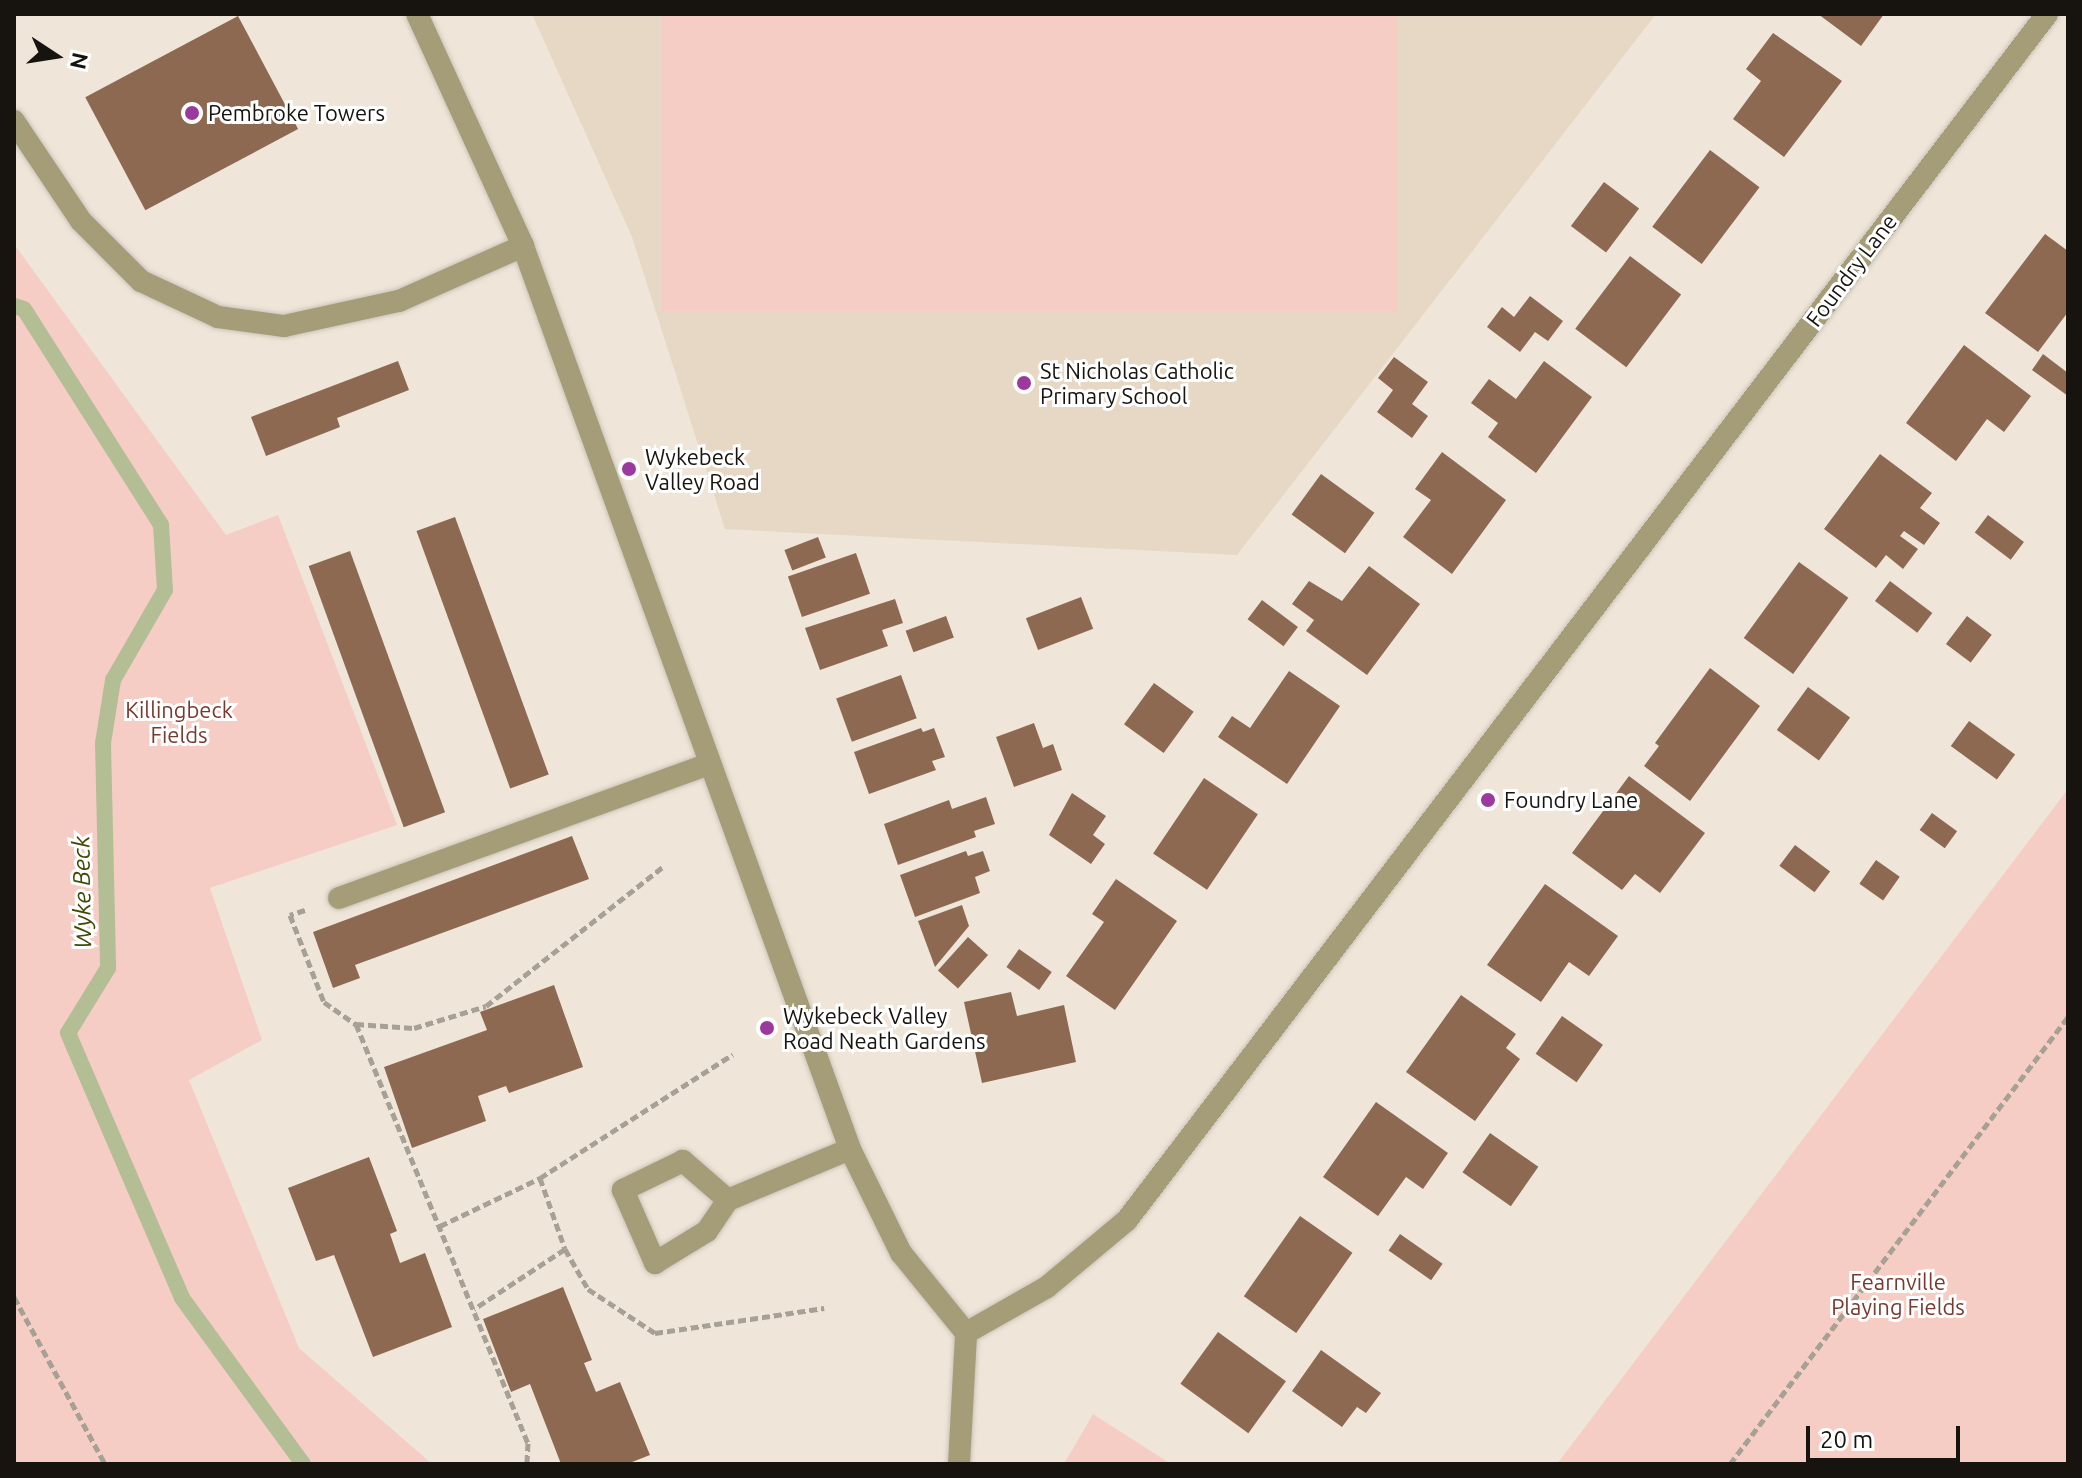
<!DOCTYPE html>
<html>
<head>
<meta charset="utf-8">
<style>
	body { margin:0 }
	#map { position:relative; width:2082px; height:1478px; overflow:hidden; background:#efe6d9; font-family:Ubuntu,sans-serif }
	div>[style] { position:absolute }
	.built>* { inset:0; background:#e6d8c5 }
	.green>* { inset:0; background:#f6cdc4; transform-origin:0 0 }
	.stream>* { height:16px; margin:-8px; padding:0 8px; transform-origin:8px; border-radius:8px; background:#b4be95 }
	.building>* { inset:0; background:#8d6952; transform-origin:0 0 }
	.path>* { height:5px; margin-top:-2.5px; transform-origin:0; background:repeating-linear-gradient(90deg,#a7a095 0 8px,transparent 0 12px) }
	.roads { filter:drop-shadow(0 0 2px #ccc4b9) drop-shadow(0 0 2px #ccc4b9) }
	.service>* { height:22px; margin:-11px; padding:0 11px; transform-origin:11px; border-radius:11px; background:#a59d78 }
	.minor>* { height:22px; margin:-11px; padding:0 11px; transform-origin:11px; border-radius:11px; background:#a59d78 }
	.tertiary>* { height:22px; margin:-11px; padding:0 11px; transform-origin:11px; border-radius:11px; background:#a59d78 }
	.dots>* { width:22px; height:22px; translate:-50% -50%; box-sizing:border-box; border:4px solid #fff; border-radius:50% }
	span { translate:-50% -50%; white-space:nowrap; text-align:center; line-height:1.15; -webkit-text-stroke:6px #fff; paint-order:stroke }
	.poi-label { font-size:22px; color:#17140f }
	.left { translate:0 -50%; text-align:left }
	.street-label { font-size:22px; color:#17140f }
	.park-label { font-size:22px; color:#773a2f }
	.water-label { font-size:24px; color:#3f4a05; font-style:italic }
	.frame { position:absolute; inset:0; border:16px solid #17140f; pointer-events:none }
	.north { position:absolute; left:16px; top:16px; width:80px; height:80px; -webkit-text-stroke:6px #fff; paint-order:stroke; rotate:102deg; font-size:22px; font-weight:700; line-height:32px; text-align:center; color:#17140f }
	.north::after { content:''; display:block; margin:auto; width:28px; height:36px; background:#17140f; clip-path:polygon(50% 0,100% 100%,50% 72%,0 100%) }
	.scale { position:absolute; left:1806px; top:1426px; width:154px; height:36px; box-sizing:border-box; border:4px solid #17140f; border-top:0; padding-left:10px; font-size:24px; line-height:28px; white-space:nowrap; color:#17140f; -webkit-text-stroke:6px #fff; paint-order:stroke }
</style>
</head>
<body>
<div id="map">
	<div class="built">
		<div style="clip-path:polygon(532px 14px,1656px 14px,1237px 555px,725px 529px,632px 237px)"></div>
	</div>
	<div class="green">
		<div style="left:662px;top:14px;width:736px;height:297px"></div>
		<div style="clip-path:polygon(14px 244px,226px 535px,278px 515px,397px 825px,210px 888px,262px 1040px,189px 1080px,299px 1348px,432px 1464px,14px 1464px)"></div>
		<div style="clip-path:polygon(2068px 789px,2068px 1464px,1557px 1464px)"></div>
		<div style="clip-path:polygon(1093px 1414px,1171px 1464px,1064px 1464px)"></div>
	</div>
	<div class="stream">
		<div style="left:14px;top:306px;width:10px;rotate:17deg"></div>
		<div style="left:24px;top:309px;width:256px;rotate:57.6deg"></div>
		<div style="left:161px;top:525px;width:65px;rotate:86.5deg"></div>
		<div style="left:165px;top:590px;width:104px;rotate:120deg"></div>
		<div style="left:113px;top:680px;width:64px;rotate:99deg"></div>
		<div style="left:103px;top:743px;width:225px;rotate:88.7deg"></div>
		<div style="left:108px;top:968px;width:76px;rotate:121.6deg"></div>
		<div style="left:68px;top:1033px;width:288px;rotate:66.7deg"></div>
		<div style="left:182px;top:1298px;width:205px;rotate:53.9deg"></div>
	</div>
	<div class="building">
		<div style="clip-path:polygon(1818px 14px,1884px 14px,1861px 46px)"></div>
		<div style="left:238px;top:16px;width:128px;height:173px;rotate:62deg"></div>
		<div style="clip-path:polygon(1773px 33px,1842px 81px,1784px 157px,1733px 119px,1761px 81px,1746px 69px)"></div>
		<div style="left:1710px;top:150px;width:62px;height:96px;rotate:37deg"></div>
		<div style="left:1604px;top:182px;width:44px;height:55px;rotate:37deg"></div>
		<div style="clip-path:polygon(2045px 234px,2068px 251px,2068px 312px,2038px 352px,1985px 313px)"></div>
		<div style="left:1630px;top:256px;width:64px;height:91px;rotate:37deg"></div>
		<div style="clip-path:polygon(1530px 296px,1563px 321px,1548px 341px,1535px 332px,1520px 352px,1487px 327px,1502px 307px,1514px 317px)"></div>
		<div style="clip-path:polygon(1964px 345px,2031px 396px,2004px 432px,1987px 419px,1956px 461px,1906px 423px)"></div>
		<div style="clip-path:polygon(2043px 354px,2068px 373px,2068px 396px,2032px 370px)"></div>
		<div style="clip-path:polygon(1394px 357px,1428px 382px,1412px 404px,1428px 416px,1412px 438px,1377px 412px,1393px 390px,1378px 378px)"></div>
		<div style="clip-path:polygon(398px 361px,409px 390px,337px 418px,340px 427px,266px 456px,251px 417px)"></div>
		<div style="clip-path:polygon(1544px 361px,1592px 397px,1536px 473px,1488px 437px,1498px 423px,1471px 403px,1489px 379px,1516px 399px)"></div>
		<div style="clip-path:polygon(1442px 452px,1506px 500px,1452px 574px,1403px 537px,1431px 500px,1415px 489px)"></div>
		<div style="clip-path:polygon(1880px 454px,1932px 493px,1920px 508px,1940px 523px,1924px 545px,1904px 531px,1900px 536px,1918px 549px,1903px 569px,1886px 555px,1876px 568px,1824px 529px)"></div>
		<div style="left:1321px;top:474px;width:66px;height:50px;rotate:36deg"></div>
		<div style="left:1988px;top:515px;width:45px;height:22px;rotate:37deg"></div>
		<div style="left:455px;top:517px;width:274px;height:41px;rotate:70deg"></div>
		<div style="left:818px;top:537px;width:22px;height:36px;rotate:69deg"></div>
		<div style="left:350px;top:551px;width:278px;height:44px;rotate:70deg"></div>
		<div style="left:856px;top:553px;width:43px;height:72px;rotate:71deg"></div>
		<div style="left:1799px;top:562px;width:61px;height:94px;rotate:36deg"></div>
		<div style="clip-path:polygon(1369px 566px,1420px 604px,1367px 675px,1306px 631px,1314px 620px,1292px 604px,1309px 581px,1342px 601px)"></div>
		<div style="left:1890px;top:581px;width:53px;height:25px;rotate:37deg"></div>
		<div style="left:1081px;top:597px;width:34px;height:59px;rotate:69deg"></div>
		<div style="clip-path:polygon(895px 599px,903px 623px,882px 630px,888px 646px,820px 670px,805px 628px)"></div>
		<div style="left:1262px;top:600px;width:45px;height:24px;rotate:37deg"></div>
		<div style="left:946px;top:616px;width:23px;height:43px;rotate:70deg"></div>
		<div style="left:1967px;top:616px;width:31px;height:35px;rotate:37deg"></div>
		<div style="clip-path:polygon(1710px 668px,1760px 706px,1690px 801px,1644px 766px,1659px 746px,1655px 743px)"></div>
		<div style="clip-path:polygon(1289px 671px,1340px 706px,1287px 784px,1218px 737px,1232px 716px,1250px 728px)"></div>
		<div style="left:901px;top:675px;width:46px;height:69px;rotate:70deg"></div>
		<div style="left:1154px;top:683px;width:49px;height:51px;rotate:36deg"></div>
		<div style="left:1808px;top:687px;width:52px;height:53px;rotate:36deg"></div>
		<div style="left:1969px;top:721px;width:57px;height:31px;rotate:36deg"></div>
		<div style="clip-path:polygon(1034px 723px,1043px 748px,1053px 744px,1062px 770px,1014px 787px,996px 737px)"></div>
		<div style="clip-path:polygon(921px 728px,923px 732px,934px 728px,945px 757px,932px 761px,936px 770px,869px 794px,854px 752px)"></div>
		<div style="clip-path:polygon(1629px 776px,1705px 833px,1660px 893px,1635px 874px,1622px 890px,1572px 853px)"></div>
		<div style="left:1204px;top:778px;width:65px;height:91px;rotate:34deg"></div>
		<div style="clip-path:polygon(1072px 793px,1106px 816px,1093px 835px,1105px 844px,1091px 864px,1049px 835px)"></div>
		<div style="clip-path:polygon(986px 797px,995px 824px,974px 831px,976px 837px,898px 865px,884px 824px,949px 800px,952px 809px)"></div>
		<div style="left:1932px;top:813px;width:31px;height:21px;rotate:36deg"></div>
		<div style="clip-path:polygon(572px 836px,589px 879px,355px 965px,360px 978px,333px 988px,313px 932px)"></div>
		<div style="left:1795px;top:845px;width:44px;height:26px;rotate:37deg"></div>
		<div style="clip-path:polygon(966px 851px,968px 856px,983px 851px,990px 871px,975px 877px,980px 893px,915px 917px,900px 875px)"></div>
		<div style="left:1876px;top:860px;width:29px;height:29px;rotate:35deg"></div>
		<div style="clip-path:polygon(1116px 879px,1177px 921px,1115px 1010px,1066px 976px,1104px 922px,1092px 914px)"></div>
		<div style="clip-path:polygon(1545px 884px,1618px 936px,1589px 976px,1569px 962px,1541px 1002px,1487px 965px)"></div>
		<div style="clip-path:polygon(962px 905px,969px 926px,935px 967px,918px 921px)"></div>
		<div style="left:968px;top:937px;width:27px;height:45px;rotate:42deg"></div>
		<div style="left:1019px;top:949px;width:40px;height:22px;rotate:35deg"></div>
		<div style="clip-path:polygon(554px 985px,583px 1067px,509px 1093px,506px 1086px,478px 1096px,486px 1121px,412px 1148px,384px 1067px,487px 1030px,480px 1012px)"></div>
		<div style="clip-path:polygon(1011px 992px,1017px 1016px,1064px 1005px,1076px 1062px,982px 1083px,964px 1002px)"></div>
		<div style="clip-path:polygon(1461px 995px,1516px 1034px,1506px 1048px,1520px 1059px,1475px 1121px,1406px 1072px)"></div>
		<div style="left:1562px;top:1016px;width:50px;height:46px;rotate:35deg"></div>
		<div style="clip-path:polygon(1376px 1102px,1448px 1153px,1423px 1189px,1406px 1177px,1378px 1216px,1323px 1177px)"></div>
		<div style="left:1490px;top:1133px;width:59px;height:48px;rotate:35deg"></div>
		<div style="clip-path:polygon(369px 1157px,397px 1231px,390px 1234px,400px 1263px,425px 1253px,452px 1327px,373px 1357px,334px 1255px,316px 1261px,288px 1188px)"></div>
		<div style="left:1300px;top:1216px;width:64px;height:98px;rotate:35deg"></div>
		<div style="left:1400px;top:1234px;width:52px;height:20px;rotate:35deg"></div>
		<div style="clip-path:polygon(563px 1287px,592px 1360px,584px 1363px,596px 1392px,620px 1382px,650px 1455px,627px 1464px,561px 1464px,530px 1384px,511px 1392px,483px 1319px)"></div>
		<div style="left:1218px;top:1332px;width:84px;height:64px;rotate:36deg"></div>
		<div style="clip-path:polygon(1321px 1350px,1381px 1393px,1366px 1413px,1357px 1407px,1342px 1427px,1292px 1391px)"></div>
	</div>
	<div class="path">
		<div style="left:305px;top:910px;width:16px;rotate:162deg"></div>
		<div style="left:290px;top:915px;width:93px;rotate:68.7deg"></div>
		<div style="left:324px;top:1002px;width:39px;rotate:35deg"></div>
		<div style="left:356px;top:1024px;width:453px;rotate:67.7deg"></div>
		<div style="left:528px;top:1443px;width:21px;rotate:93deg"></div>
		<div style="left:356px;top:1024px;width:58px;rotate:3.9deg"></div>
		<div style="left:414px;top:1028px;width:75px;rotate:-17deg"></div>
		<div style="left:486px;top:1006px;width:226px;rotate:-38.2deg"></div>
		<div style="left:540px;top:1178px;width:229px;rotate:-32.7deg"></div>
		<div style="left:440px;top:1226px;width:111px;rotate:-25.6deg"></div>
		<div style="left:540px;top:1178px;width:75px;rotate:70.6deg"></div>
		<div style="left:565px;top:1249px;width:109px;rotate:146.6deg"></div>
		<div style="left:565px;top:1249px;width:46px;rotate:60.1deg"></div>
		<div style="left:588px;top:1289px;width:80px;rotate:33.3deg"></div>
		<div style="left:655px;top:1333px;width:171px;rotate:-8.4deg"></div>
		<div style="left:14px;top:1297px;width:190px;rotate:61.4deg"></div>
		<div style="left:1730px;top:1464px;width:560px;rotate:-52.91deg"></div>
	</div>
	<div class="roads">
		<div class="service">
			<div style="left:14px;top:121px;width:120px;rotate:56.2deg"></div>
			<div style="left:81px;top:221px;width:85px;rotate:45deg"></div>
			<div style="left:141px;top:281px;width:85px;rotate:25.1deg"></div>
			<div style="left:218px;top:317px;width:67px;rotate:7.8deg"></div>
			<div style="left:284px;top:326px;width:118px;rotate:-12.3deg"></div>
			<div style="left:399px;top:301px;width:136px;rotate:-23.9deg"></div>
			<div style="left:339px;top:898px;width:394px;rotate:-19.9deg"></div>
		</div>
		<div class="minor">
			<div style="left:728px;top:1200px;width:60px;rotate:-139.1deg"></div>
			<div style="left:683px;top:1161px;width:67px;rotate:154.2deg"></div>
			<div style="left:623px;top:1190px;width:80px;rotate:66.3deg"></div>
			<div style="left:655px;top:1263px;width:61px;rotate:-31.6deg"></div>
			<div style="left:707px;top:1231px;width:37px;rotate:-56deg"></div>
			<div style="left:728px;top:1200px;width:132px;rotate:-22.7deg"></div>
		</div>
		<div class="tertiary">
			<div style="left:417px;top:14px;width:255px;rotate:65.4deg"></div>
			<div style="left:523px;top:246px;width:960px;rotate:70.09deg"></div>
			<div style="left:850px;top:1149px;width:116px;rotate:63.9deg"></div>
			<div style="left:901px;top:1253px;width:103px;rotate:50.9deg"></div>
			<div style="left:966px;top:1333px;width:93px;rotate:-29.6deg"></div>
			<div style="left:1047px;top:1287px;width:104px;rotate:-39.9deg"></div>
			<div style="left:1127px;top:1220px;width:1517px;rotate:-52.66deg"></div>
			<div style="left:959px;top:1464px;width:131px;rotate:-86.9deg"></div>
		</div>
	</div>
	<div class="dots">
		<div style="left:192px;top:113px;background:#9c399f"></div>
		<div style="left:1024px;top:383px;background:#9c399f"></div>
		<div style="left:629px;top:469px;background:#9c399f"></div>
		<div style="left:1488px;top:800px;background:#9c399f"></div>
		<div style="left:767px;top:1028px;background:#9c399f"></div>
	</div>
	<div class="poi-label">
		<span class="left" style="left:208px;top:113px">Pembroke Towers</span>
		<span class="left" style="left:1040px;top:383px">St Nicholas Catholic<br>Primary School</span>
		<span class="left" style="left:645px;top:469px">Wykebeck<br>Valley Road</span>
		<span class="left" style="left:1504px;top:800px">Foundry Lane</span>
		<span class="left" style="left:783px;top:1028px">Wykebeck Valley<br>Road Neath Gardens</span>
	</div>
	<div class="street-label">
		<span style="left:1851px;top:270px;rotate:-53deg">Foundry Lane</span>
	</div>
	<div class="park-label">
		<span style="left:179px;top:722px">Killingbeck<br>Fields</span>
		<span style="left:1898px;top:1294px">Fearnville<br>Playing Fields</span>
	</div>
	<div class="water-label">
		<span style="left:82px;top:892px;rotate:-91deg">Wyke Beck</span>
	</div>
	<div class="frame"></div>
	<div class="north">N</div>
	<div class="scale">20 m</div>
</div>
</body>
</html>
